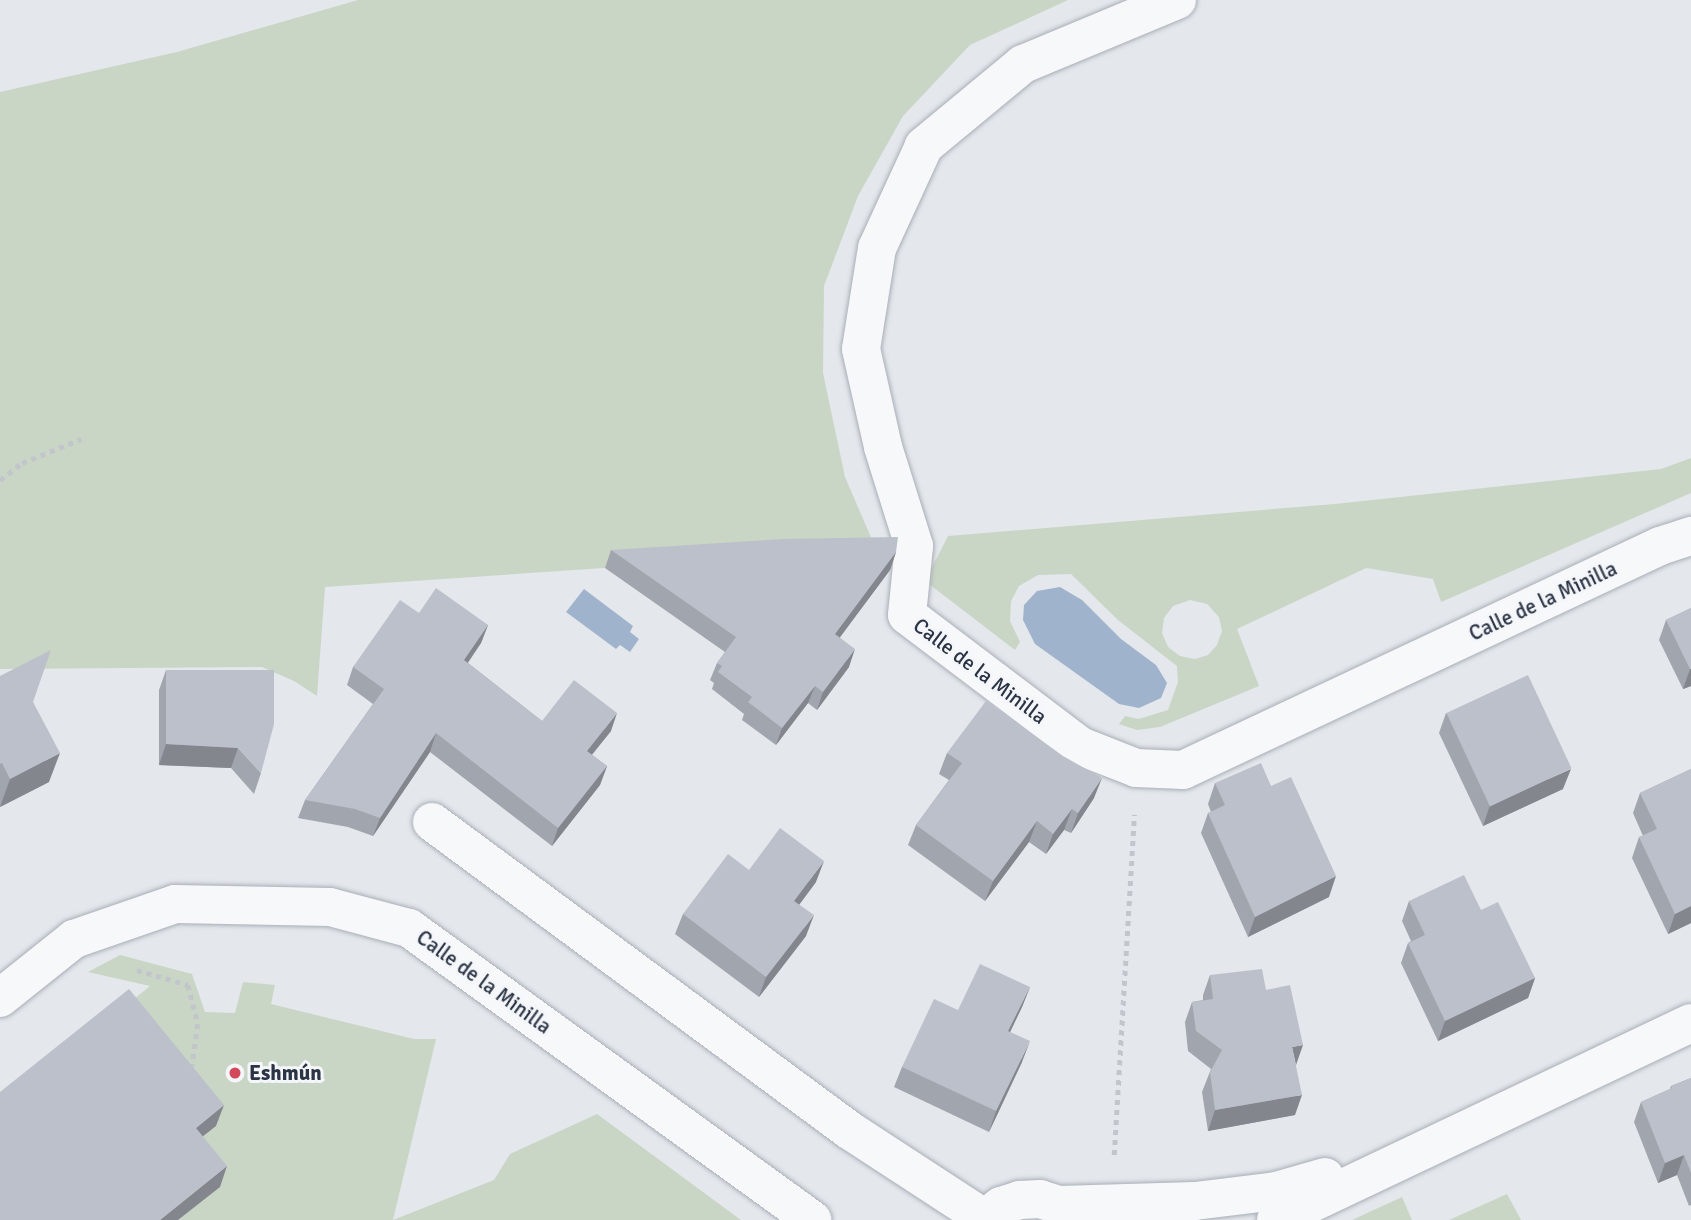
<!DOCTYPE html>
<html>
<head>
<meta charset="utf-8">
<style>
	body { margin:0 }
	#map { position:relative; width:1691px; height:1220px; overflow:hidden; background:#e4e7ec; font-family:Signika,sans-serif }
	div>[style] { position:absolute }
	.green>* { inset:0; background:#c9d6c5 }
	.water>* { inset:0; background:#9fb4cc }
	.path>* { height:4.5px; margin-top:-2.25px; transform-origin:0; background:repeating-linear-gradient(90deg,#c2c5cb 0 5px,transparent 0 10px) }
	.roads { filter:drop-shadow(0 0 2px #a9aeb7) drop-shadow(0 0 2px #a9aeb7) }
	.minor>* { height:38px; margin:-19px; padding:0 19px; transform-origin:19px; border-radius:19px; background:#f7f8fa }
	.wall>* { inset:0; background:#a1a5ae }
	.shaded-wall>* { inset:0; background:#83868d }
	.building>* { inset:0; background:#bbc0ca; transform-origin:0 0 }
	.dots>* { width:19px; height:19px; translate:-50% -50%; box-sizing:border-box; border:4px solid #f4f6f9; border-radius:50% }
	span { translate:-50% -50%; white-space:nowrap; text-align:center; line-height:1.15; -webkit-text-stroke:6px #f4f6f9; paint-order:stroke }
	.street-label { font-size:21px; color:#2b3445 }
	.poi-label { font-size:21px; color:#2b3445; font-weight:700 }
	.left { translate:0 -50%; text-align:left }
</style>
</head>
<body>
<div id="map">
	<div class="green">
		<div style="clip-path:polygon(358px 0,1068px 0,970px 45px,903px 116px,858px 196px,824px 286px,823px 373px,845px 477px,873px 542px,707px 561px,325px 587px,317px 696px,294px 681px,262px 667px,0 669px,0 92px,177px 52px)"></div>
		<div style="clip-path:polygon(evenodd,1691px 458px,1691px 493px,1441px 602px,1433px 579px,1366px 568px,1237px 629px,1259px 686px,1160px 727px,1137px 730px,1119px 724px,1125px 716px,1139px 719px,1168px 710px,1178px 682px,1177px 666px,1118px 620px,1071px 574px,1038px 575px,1019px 586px,1011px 601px,1010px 621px,1020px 642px,1015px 650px,925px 581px,948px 536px,1335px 504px,1661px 469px,1691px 458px,1190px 600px,1207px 604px,1219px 617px,1222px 631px,1217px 645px,1208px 655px,1195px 659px,1180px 656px,1168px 647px,1162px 633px,1164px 618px,1173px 606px,1190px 600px)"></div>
		<div style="clip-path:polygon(120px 955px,192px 974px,205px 1012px,235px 1013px,243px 982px,275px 985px,271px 1004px,414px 1039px,436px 1039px,393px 1220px,494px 1180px,510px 1154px,597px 1114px,741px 1220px,0 1220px,122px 1009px,150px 986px,88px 972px)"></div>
		<div style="clip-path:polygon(1507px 1194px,1521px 1220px,1449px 1220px)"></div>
		<div style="clip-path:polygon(1402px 1197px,1412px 1220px,1352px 1220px)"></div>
	</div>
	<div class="water">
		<div style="clip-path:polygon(1060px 587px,1082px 600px,1121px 639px,1156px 665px,1167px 683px,1161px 698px,1139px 708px,1119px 704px,1035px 644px,1023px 620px,1024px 605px,1037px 591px)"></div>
		<div style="clip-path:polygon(584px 589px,633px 626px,630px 632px,639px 639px,630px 652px,620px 645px,616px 649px,566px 612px)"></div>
	</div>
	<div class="path">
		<div style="left:0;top:480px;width:28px;rotate:-38deg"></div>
		<div style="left:22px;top:463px;width:64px;rotate:-22.1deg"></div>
		<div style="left:137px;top:970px;width:53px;rotate:16.4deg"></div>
		<div style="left:188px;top:985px;width:40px;rotate:75.6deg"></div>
		<div style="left:198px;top:1024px;width:43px;rotate:97.9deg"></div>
		<div style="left:1114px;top:1155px;width:341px;rotate:-86.6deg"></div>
	</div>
	<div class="roads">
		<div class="minor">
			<div style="left:1177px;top:0;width:167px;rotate:157.4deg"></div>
			<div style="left:1023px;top:64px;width:129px;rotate:140.4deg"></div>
			<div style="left:924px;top:146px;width:112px;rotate:114.7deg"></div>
			<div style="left:877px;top:248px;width:102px;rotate:99deg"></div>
			<div style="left:861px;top:349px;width:100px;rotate:77.3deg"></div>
			<div style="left:883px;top:447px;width:104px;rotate:72.6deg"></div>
			<div style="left:914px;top:546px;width:69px;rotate:95.8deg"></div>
			<div style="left:907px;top:615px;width:217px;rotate:37.1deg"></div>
			<div style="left:1080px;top:746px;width:60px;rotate:21.4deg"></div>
			<div style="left:1136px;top:768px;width:47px;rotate:2.4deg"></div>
			<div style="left:1183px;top:770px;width:527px;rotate:-25.15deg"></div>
			<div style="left:1660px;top:546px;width:33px;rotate:-18deg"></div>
			<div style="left:432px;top:822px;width:518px;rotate:36.45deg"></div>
			<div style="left:849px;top:1130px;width:161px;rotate:33.1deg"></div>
			<div style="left:0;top:998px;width:95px;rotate:-38.6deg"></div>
			<div style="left:74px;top:939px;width:107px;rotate:-19.1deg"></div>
			<div style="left:175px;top:904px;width:155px;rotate:1.1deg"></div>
			<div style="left:330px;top:907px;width:82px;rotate:14.9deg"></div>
			<div style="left:409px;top:928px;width:498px;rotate:35.9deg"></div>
			<div style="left:1059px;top:1205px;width:136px;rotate:-1.7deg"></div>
			<div style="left:1195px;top:1201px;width:82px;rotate:-7deg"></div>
			<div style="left:1276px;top:1191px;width:51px;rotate:-15.9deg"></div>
			<div style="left:983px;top:1220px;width:23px;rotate:-38deg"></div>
			<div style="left:1001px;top:1206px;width:20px;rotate:-18deg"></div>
			<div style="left:1020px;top:1200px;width:20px;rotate:-3deg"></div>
			<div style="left:1040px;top:1199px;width:20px;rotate:18deg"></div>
			<div style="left:1059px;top:1205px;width:24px;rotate:38deg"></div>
			<div style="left:1276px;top:1220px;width:459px;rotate:-25.4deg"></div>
		</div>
	</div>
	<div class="wall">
		<div style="clip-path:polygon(611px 550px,896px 552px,890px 570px,840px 637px,849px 667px,817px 710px,808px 703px,776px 745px,742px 720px,744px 714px,712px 689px,714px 683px,710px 680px,717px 663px,725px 652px,605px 568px)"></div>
		<div style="clip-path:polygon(1691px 608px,1691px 686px,1683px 689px,1659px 640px,1666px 620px)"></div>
		<div style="clip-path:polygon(419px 613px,488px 625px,481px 643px,468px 663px,542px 721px,611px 731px,592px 755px,607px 766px,600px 785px,552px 846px,430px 752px,373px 836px,348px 827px,298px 818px,305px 800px,373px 704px,347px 685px,353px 667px)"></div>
		<div style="clip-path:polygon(166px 670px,261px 773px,254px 794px,231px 768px,159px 765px,159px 690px)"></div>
		<div style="clip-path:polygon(0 676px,33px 702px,49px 782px,0 807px)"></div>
		<div style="clip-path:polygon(1446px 713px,1563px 789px,1483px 826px,1439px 733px)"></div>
		<div style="clip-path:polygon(947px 753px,1094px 798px,1071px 833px,1064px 830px,1046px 854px,1029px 842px,985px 901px,908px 845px,916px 825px,949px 780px,939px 774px)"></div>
		<div style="clip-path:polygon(1691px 769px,1691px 923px,1668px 934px,1632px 858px,1639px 837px,1643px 836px,1633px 813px,1640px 793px)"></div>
		<div style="clip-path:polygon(1215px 783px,1271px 786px,1329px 897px,1248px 937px,1201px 833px,1208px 813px,1211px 812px,1208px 804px)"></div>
		<div style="clip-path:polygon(749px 870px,816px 882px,799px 905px,806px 936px,759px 997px,675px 934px,683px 914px)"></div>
		<div style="clip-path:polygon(1409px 901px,1481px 910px,1535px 978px,1528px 998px,1438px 1041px,1401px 963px,1408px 943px,1411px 941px,1402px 921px)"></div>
		<div style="clip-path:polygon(1210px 975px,1266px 990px,1296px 1065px,1295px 1115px,1208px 1131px,1202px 1092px,1211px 1069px,1188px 1051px,1185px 1022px,1192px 1002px,1203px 1000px,1203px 995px)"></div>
		<div style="clip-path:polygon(1030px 987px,1022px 1007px,1010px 1032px,1022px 1062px,989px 1132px,894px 1087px,902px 1067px,958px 1010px)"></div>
		<div style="clip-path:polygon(1691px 1078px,1691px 1205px,1689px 1206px,1677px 1175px,1658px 1183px,1634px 1122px,1641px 1102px,1670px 1089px,1671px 1086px)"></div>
	</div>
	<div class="shaded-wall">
		<div style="clip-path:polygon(896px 552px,890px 570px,829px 652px,835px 634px)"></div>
		<div style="clip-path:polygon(488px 625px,481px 643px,457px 678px,464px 660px)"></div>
		<div style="clip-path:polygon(855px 649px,849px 667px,817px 710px,823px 692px)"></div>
		<div style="clip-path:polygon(1690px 669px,1691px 669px,1691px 686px,1683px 689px)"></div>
		<div style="clip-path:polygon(815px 686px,808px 703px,776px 745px,782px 728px)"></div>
		<div style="clip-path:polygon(617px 713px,611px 731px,580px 769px,587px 751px)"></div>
		<div style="clip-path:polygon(436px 733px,430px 752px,373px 836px,380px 818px)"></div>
		<div style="clip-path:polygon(166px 744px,238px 748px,231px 768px,159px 765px)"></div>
		<div style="clip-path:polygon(60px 753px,49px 782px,0 807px,10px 779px)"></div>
		<div style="clip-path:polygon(607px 766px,600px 785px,552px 846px,558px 828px)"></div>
		<div style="clip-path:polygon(1571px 769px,1563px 789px,1483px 826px,1490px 805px)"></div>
		<div style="clip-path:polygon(1102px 778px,1094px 798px,1071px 833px,1078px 813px)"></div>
		<div style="clip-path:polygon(1072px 809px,1064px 830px,1046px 854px,1053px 834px)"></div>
		<div style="clip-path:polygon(1037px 821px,1029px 842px,985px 901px,993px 881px)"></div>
		<div style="clip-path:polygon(824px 861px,816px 882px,787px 921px,794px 901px)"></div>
		<div style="clip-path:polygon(1336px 876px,1329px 897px,1248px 937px,1255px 917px)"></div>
		<div style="clip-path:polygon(1691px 906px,1691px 923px,1668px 934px,1675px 914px)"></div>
		<div style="clip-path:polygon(814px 915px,806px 936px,759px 997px,766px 977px)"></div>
		<div style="clip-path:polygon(1535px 978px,1528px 998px,1438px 1041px,1445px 1021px)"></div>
		<div style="clip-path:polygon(1030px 987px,1022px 1007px,1001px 1051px,1008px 1031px)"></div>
		<div style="clip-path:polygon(1030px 1041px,1022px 1062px,989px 1132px,996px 1111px)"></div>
		<div style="clip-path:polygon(1303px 1045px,1296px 1065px,1292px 1047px)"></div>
		<div style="clip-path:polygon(1302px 1095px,1295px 1115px,1208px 1131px,1215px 1110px)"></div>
		<div style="clip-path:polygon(224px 1105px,216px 1126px,188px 1148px,196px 1128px)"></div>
		<div style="clip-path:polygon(1684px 1155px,1677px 1175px,1658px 1183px,1665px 1163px)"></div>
		<div style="clip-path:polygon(227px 1166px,220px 1187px,178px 1220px,160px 1220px)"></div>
	</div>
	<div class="building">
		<div style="clip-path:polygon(898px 537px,896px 552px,835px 634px,855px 649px,823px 692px,815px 686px,782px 728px,748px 702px,752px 697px,718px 672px,722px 666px,717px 663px,736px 637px,611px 550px,783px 539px)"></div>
		<div style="clip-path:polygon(436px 588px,488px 625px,464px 660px,542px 721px,574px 680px,617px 713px,587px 751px,607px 766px,558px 828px,436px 733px,380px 818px,355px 809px,305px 800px,384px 689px,353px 667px,400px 600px,419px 613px)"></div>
		<div style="clip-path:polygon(1691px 608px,1691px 669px,1690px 669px,1666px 620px)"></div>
		<div style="clip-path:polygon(51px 650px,33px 702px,60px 753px,10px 779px,2px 763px,0 764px,0 676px)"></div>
		<div style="clip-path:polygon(166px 670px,274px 670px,274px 724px,261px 773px,238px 748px,166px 744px)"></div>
		<div style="left:1528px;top:675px;width:103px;height:90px;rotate:65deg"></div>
		<div style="clip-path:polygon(986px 701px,1063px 756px,1102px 778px,1078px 813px,1072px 809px,1053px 834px,1037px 821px,993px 881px,916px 825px,962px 763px,947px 753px)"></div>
		<div style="clip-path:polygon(1261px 763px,1271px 786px,1291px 777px,1336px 876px,1255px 917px,1208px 813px,1225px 805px,1215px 783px)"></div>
		<div style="clip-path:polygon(1691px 769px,1691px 906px,1675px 914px,1639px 837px,1657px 829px,1640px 793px)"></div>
		<div style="clip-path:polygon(780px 828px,824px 861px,794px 901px,814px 915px,766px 977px,683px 914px,728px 854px,749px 870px)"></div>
		<div style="clip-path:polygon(1464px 875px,1481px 910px,1498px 902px,1535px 978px,1445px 1021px,1408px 943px,1425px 935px,1409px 901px)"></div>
		<div style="clip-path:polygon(980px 964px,1030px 987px,1008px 1031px,1030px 1041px,996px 1111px,902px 1067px,934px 999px,958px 1010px)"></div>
		<div style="clip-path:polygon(1262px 969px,1266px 990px,1290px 985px,1303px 1045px,1292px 1047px,1302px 1095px,1215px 1110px,1210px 1072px,1222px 1050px,1196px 1031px,1192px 1002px,1213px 999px,1210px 975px)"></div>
		<div style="clip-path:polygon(129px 989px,224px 1105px,196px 1128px,227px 1166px,160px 1220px,0 1220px,0 1092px)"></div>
		<div style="clip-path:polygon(1691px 1078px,1691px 1173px,1684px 1155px,1665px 1163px,1641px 1102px,1672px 1088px,1671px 1086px)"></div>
	</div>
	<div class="dots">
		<div style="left:235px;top:1073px;background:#d1495b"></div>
	</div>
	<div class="street-label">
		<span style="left:1543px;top:601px;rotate:-25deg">Calle de la Minilla</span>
		<span style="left:980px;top:671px;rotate:37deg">Calle de la Minilla</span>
		<span style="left:484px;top:982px;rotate:36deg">Calle de la Minilla</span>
	</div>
	<div class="poi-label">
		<span class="left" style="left:249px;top:1073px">Eshmún</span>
	</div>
</div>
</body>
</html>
